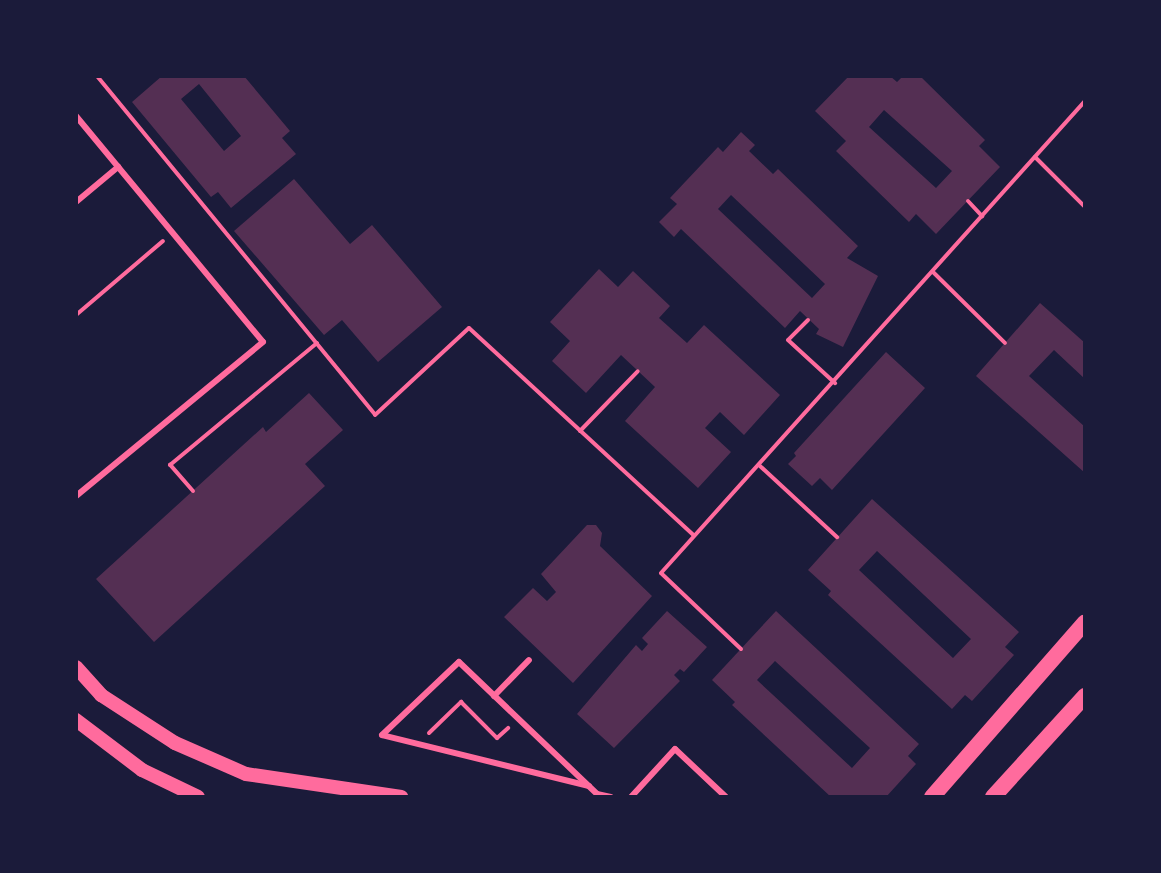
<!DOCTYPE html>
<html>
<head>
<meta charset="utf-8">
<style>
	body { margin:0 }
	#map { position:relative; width:1161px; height:873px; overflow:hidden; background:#1b1b3a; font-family:"Libre Baskerville",serif }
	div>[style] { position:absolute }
	.building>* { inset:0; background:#542f53 }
	.path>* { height:4px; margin:-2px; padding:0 2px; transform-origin:2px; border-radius:2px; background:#ff6b9d }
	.service>* { height:6px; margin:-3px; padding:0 3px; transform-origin:3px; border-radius:3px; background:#ff6b9d }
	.tertiary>* { height:14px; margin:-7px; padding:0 7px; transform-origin:7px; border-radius:7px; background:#ff6b9d }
	.secondary>* { height:16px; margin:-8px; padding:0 8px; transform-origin:8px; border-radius:8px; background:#ff6b9d }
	span { translate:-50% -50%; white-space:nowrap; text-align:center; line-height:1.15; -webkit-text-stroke:7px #1b1b3a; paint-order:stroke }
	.frame { position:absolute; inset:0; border:78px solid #1b1b3a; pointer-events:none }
</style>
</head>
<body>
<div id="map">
	<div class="building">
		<div style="clip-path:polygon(evenodd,162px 76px,244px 76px,290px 131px,282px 138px,296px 154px,231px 208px,218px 192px,211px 197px,132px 102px,162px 76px,199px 84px,241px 136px,224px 151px,181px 99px,199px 84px)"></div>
		<div style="clip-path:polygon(evenodd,849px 76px,890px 76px,897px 82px,903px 76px,920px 76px,985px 140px,979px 146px,1000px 167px,936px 234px,916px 214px,909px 222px,836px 151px,846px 141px,815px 111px,849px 76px,884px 110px,952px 171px,936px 188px,869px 127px,884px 110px)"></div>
		<div style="clip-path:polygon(evenodd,741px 132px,755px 145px,749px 151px,773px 174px,778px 169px,858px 246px,847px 258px,878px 276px,843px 347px,816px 334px,819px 329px,800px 311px,785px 328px,681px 229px,674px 237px,659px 222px,677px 204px,670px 198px,718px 147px,723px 152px,741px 132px,731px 195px,825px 284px,812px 298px,718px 209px,731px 195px)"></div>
		<div style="clip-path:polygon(294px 179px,350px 244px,372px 225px,442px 307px,378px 362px,342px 320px,324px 335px,234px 231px)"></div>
		<div style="clip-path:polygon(599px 269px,618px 287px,633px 271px,670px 306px,659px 318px,687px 343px,704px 325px,780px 395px,744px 435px,720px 412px,705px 428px,731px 452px,698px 488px,625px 421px,655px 387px,621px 355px,586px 393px,552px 361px,570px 341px,550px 322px)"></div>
		<div style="clip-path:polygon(1040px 303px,1085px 343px,1085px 379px,1054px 350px,1029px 376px,1085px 427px,1085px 473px,976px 376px)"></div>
		<div style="clip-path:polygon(886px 352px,925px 388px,832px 490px,820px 478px,812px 486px,788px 464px,796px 456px,794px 453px)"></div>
		<div style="clip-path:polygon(309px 393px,343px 430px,305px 464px,325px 486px,154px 642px,96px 579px,263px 427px,266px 432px)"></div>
		<div style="clip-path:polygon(evenodd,872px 499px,1019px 632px,1005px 647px,1014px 655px,972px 701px,965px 695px,952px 709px,828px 595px,831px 591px,808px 570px,872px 499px,877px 551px,971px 639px,953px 658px,859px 570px,877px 551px)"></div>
		<div style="clip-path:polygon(587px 525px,596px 525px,602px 533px,600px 546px,652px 596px,573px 683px,504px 617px,533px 588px,547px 601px,556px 592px,541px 574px)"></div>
		<div style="clip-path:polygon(667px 611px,707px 647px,684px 672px,680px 669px,674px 675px,680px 681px,614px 748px,577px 714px,636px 645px,642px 651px,648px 644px,642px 638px)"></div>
		<div style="clip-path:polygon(evenodd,776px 611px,919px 744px,908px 756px,916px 764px,886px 797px,831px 797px,732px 705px,735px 702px,712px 680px,776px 611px,775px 661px,870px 748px,852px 768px,757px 680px,775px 661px)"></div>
	</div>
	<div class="path">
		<div style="left:97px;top:76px;width:438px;rotate:50.6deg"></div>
		<div style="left:375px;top:415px;width:128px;rotate:-42.8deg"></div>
		<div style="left:469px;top:328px;width:305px;rotate:42.7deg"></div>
		<div style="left:1035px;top:157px;width:71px;rotate:45deg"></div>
		<div style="left:968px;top:201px;width:21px;rotate:47deg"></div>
		<div style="left:933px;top:272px;width:101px;rotate:44.6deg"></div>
		<div style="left:76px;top:315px;width:114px;rotate:-40.4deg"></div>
		<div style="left:808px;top:320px;width:28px;rotate:135deg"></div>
		<div style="left:788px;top:340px;width:64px;rotate:42.5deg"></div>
		<div style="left:580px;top:431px;width:83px;rotate:-46deg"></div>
		<div style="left:760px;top:466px;width:105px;rotate:42.7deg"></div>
		<div style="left:193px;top:491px;width:35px;rotate:-131deg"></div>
		<div style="left:170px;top:465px;width:191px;rotate:-39.7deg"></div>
		<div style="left:741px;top:649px;width:110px;rotate:-136.5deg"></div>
		<div style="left:661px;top:573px;width:634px;rotate:-48.07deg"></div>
		<div style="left:429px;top:733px;width:45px;rotate:-44.1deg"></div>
		<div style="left:461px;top:702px;width:51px;rotate:45deg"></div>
		<div style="left:497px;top:738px;width:15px;rotate:-42deg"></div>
	</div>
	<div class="service">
		<div style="left:76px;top:116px;width:293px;rotate:50.4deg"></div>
		<div style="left:263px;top:342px;width:242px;rotate:140.5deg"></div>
		<div style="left:76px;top:202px;width:55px;rotate:-39.8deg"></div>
		<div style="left:494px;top:696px;width:50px;rotate:-45.8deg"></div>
		<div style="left:589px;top:786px;width:213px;rotate:-166.2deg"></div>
		<div style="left:382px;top:735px;width:106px;rotate:-43.5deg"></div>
		<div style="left:459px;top:662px;width:191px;rotate:43.7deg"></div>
		<div style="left:597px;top:794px;width:14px;rotate:12deg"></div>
		<div style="left:631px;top:797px;width:65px;rotate:-47.5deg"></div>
		<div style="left:675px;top:749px;width:70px;rotate:43.3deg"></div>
	</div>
	<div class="tertiary">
		<div style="left:76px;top:667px;width:38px;rotate:48deg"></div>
		<div style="left:101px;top:695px;width:88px;rotate:33deg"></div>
		<div style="left:175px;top:743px;width:77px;rotate:23.6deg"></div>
		<div style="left:246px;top:774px;width:157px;rotate:8.4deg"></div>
		<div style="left:76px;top:720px;width:83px;rotate:37.1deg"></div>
		<div style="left:142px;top:770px;width:62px;rotate:25.7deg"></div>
	</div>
	<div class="secondary">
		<div style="left:932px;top:797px;width:232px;rotate:-48.8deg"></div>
		<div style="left:993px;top:797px;width:137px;rotate:-47.7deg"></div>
	</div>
	<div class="frame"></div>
</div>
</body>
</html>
